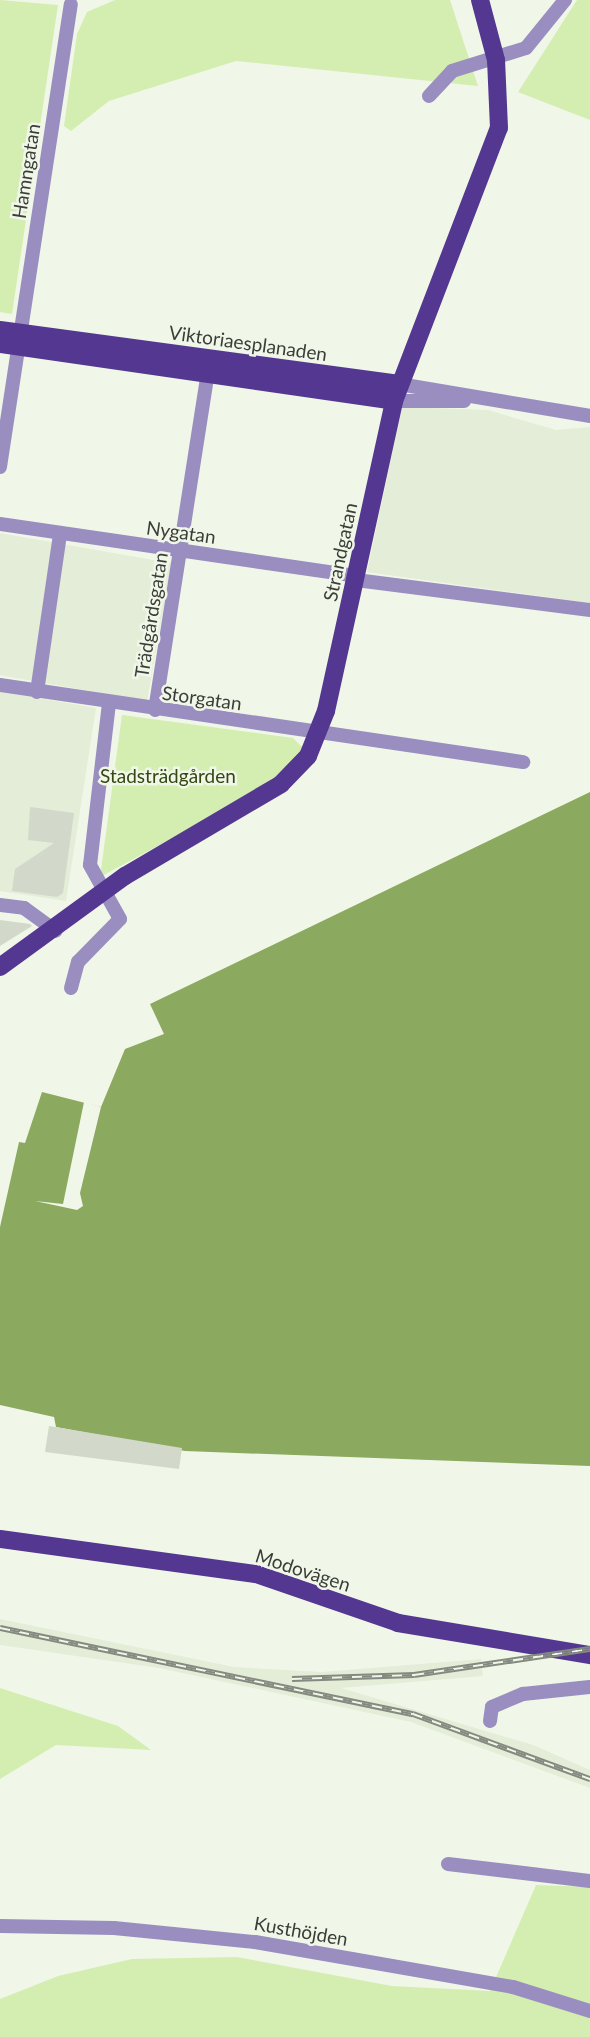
<!DOCTYPE html>
<html>
<head>
<meta charset="utf-8">
<style>
	body { margin:0 }
	#map { position:relative; width:590px; height:2037px; overflow:hidden; background:#f0f7e8; font-family:Lato,sans-serif }
	div>[style] { position:absolute }
	.built>* { inset:0; background:#e3edd7; transform-origin:0 0 }
	.green>* { inset:0; background:#d4eeb1 }
	.water>* { inset:0; background:#8ba95f }
	.pier>* { inset:0; background:#f0f7e8 }
	.building>* { inset:0; background:#d2d8ca }
	.minor>* { height:14px; margin:-7px; padding:0 7px; transform-origin:7px; border-radius:7px; background:#9a8ec1 }
	.major>* { height:18px; margin:-9px; padding:0 9px; transform-origin:9px; border-radius:9px; background:#543790 }
	.rail>* { height:6px; margin-top:-3px; transform-origin:0; background:repeating-linear-gradient(90deg,#f0f7e8 0 10px,#858a80 0 20px); box-sizing:border-box; border-block:2px solid #858a80 }
	span { translate:-50% -50%; white-space:nowrap; text-align:center; line-height:1.15; -webkit-text-stroke:5px #f0f7e8; paint-order:stroke }
	.street-label { font-size:19px; color:#3b3e38 }
	.park-label { font-size:19px; color:#344711 }
</style>
</head>
<body>
<div id="map">
	<div class="built">
		<div style="clip-path:polygon(402px 407px,488px 410px,556px 430px,590px 427px,590px 603px,367px 572px)"></div>
		<div style="left:0;top:533px;width:174px;height:140px;rotate:10deg"></div>
		<div style="clip-path:polygon(0 691px,96px 708px,66px 901px,0 891px)"></div>
		<div style="clip-path:polygon(0 1619px,234px 1667px,322px 1672px,481px 1659px,483px 1676px,341px 1688px,533px 1745px,590px 1770px,590px 1788px,411px 1722px,159px 1668px,0 1645px)"></div>
	</div>
	<div class="green">
		<div style="clip-path:polygon(0 0,58px 5px,12px 314px,0 312px)"></div>
		<div style="clip-path:polygon(115px 0,450px 0,478px 86px,236px 61px,109px 101px,71px 131px,64px 126px,77px 34px,87px 12px)"></div>
		<div style="clip-path:polygon(577px 0,590px 0,590px 120px,518px 92px)"></div>
		<div style="clip-path:polygon(122px 715px,293px 738px,303px 748px,293px 768px,258px 792px,100px 877px)"></div>
		<div style="clip-path:polygon(0 1688px,118px 1726px,151px 1750px,56px 1745px,0 1779px)"></div>
		<div style="clip-path:polygon(536px 1885px,590px 1887px,590px 2037px,0 2037px,0 1999px,58px 1976px,132px 1959px,237px 1957px,392px 1986px,490px 1991px)"></div>
	</div>
	<div class="water">
		<div style="clip-path:polygon(590px 792px,590px 1466px,185px 1451px,56px 1427px,54px 1417px,0 1405px,0 1227px,19px 1142px,25px 1143px,42px 1092px,101px 1107px,125px 1049px,164px 1034px,150px 1004px)"></div>
	</div>
	<div class="pier">
		<div style="clip-path:polygon(84px 1102px,101px 1107px,80px 1193px,83px 1206px,77px 1210px,35px 1201px,63px 1204px)"></div>
	</div>
	<div class="building">
		<div style="clip-path:polygon(30px 807px,74px 813px,63px 893px,57px 897px,12px 891px,15px 869px,54px 843px,28px 840px)"></div>
		<div style="clip-path:polygon(0 920px,30px 924px,32px 926px,0 946px)"></div>
		<div style="clip-path:polygon(49px 1426px,182px 1448px,179px 1469px,45px 1452px)"></div>
	</div>
	<div class="minor">
		<div style="left:429px;top:96px;width:34px;rotate:-47deg"></div>
		<div style="left:452px;top:71px;width:77px;rotate:-17.3deg"></div>
		<div style="left:526px;top:48px;width:62px;rotate:-50.9deg"></div>
		<div style="left:399px;top:384px;width:194px;rotate:9.5deg"></div>
		<div style="left:394px;top:401px;width:70px"></div>
		<div style="left:0;top:467px;width:468px;rotate:-81.3deg"></div>
		<div style="left:0;top:524px;width:361px;rotate:8.3deg"></div>
		<div style="left:356px;top:580px;width:236px;rotate:7.3deg"></div>
		<div style="left:0;top:685px;width:529px;rotate:8.38deg"></div>
		<div style="left:37px;top:692px;width:160px;rotate:-81.7deg"></div>
		<div style="left:155px;top:710px;width:350px;rotate:-81.1deg"></div>
		<div style="left:0;top:905px;width:24px;rotate:7deg"></div>
		<div style="left:24px;top:908px;width:39px;rotate:36deg"></div>
		<div style="left:71px;top:988px;width:27px;rotate:-75deg"></div>
		<div style="left:78px;top:962px;width:60px;rotate:-45.7deg"></div>
		<div style="left:120px;top:919px;width:62px;rotate:-119.1deg"></div>
		<div style="left:90px;top:865px;width:162px;rotate:-83.3deg"></div>
		<div style="left:490px;top:1721px;width:14px;rotate:-82deg"></div>
		<div style="left:492px;top:1707px;width:34px;rotate:-23deg"></div>
		<div style="left:523px;top:1694px;width:67px;rotate:-6deg"></div>
		<div style="left:448px;top:1864px;width:143px;rotate:6.8deg"></div>
		<div style="left:0;top:1926px;width:114px;rotate:1deg"></div>
		<div style="left:114px;top:1928px;width:142px;rotate:5.7deg"></div>
		<div style="left:255px;top:1942px;width:262px;rotate:9.9deg"></div>
		<div style="left:513px;top:1987px;width:81px;rotate:17.3deg"></div>
	</div>
	<div class="major">
		<div style="left:0;top:330px;width:403px;rotate:7.7deg"></div>
		<div style="left:0;top:344px;width:398px;rotate:8.2deg"></div>
		<div style="left:0;top:967px;width:155px;rotate:-36.1deg"></div>
		<div style="left:125px;top:876px;width:181px;rotate:-30.5deg"></div>
		<div style="left:281px;top:784px;width:39px;rotate:-46deg"></div>
		<div style="left:308px;top:756px;width:48px;rotate:-68.2deg"></div>
		<div style="left:326px;top:711px;width:317px;rotate:-77.6deg"></div>
		<div style="left:394px;top:401px;width:292px;rotate:-69deg"></div>
		<div style="left:499px;top:128px;width:68px;rotate:-92.5deg"></div>
		<div style="left:496px;top:60px;width:62px;rotate:-104.9deg"></div>
		<div style="left:0;top:1539px;width:258px;rotate:7.8deg"></div>
		<div style="left:256px;top:1574px;width:150px;rotate:19deg"></div>
		<div style="left:398px;top:1623px;width:195px;rotate:9.5deg"></div>
	</div>
	<div class="rail">
		<div style="left:0;top:1628px;width:422px;rotate:11.8deg"></div>
		<div style="left:413px;top:1714px;width:189px;rotate:20.2deg"></div>
		<div style="left:292px;top:1679px;width:122px;rotate:-1.9deg"></div>
		<div style="left:414px;top:1675px;width:178px;rotate:-8.4deg"></div>
	</div>
	<div class="street-label">
		<span style="left:26px;top:171px;rotate:-81deg">Hamngatan</span>
		<span style="left:248px;top:343px;rotate:8deg">Viktoriaesplanaden</span>
		<span style="left:181px;top:532px;rotate:8deg">Nygatan</span>
		<span style="left:340px;top:552px;rotate:-78deg">Strandgatan</span>
		<span style="left:151px;top:615px;rotate:-81deg">Trädgårdsgatan</span>
		<span style="left:202px;top:698px;rotate:8deg">Storgatan</span>
		<span style="left:303px;top:1570px;rotate:18deg">Modovägen</span>
		<span style="left:301px;top:1931px;rotate:10deg">Kusthöjden</span>
	</div>
	<div class="park-label">
		<span style="left:168px;top:776px">Stadsträdgården</span>
	</div>
</div>
</body>
</html>
